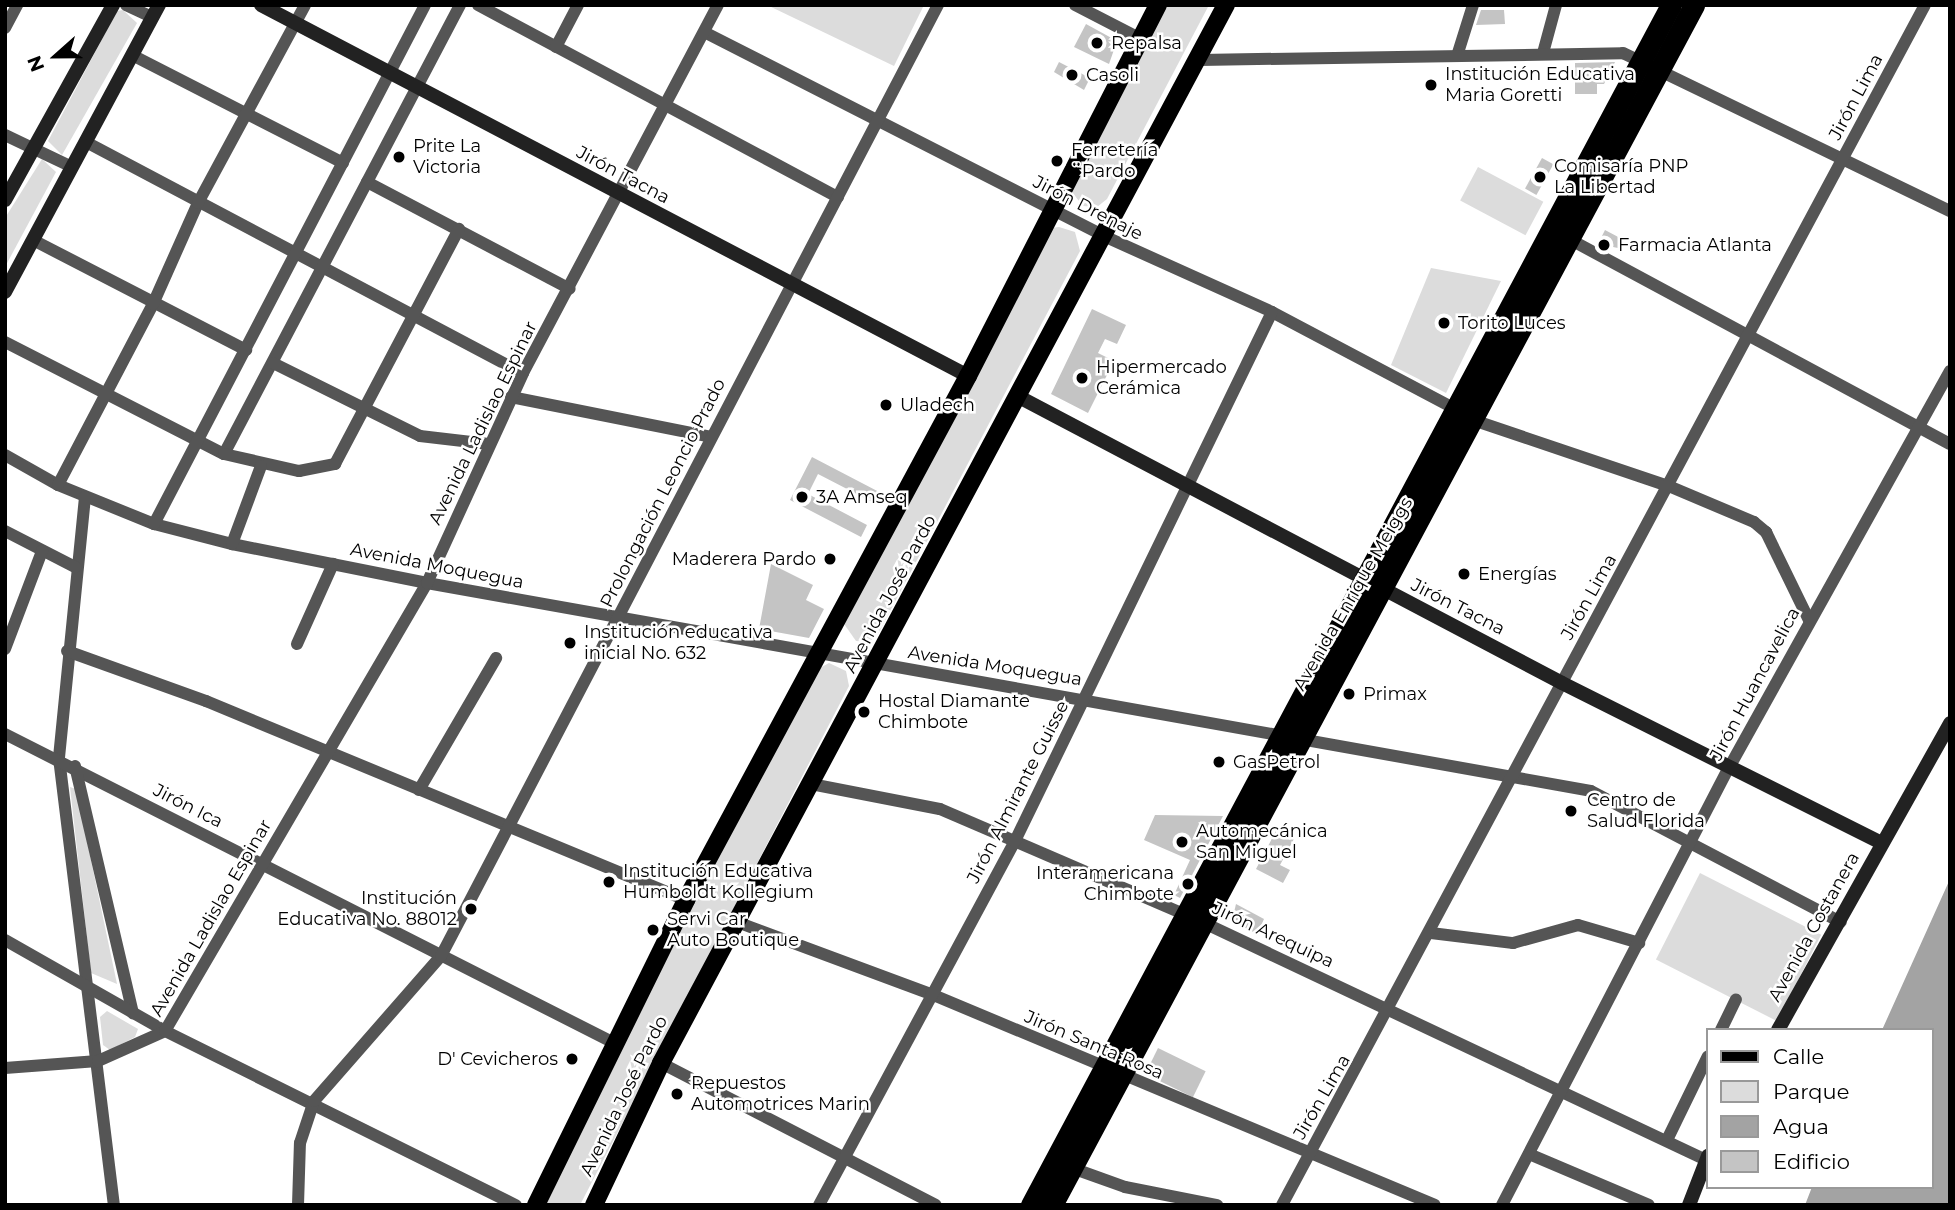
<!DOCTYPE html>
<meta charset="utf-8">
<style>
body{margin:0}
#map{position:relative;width:1955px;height:1210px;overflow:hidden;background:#fff;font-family:Montserrat,sans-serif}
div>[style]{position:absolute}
.green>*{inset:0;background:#dcdcdc;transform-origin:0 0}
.water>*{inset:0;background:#a3a3a3}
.building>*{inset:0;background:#c4c4c4;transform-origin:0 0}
.street>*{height:12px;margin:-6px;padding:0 6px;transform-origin:6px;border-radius:6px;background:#555}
.secondary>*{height:14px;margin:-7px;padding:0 7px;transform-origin:7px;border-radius:7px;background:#222}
.primary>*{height:18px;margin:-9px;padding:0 9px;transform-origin:9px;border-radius:9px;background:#000}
.highway>*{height:21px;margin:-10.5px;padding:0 10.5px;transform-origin:10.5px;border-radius:10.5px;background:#000}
.dots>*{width:19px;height:19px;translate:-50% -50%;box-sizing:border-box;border:4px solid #fff;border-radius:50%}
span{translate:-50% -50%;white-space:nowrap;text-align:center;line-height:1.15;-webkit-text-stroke:5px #fff;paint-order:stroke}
.poi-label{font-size:18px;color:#000}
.left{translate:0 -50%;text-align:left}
.right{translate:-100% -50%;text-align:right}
.street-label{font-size:18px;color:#000}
.frame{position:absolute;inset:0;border:7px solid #000;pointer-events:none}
.legend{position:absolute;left:1706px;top:1028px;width:228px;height:161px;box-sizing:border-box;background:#fff;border:2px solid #999;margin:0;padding:9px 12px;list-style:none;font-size:21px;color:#000}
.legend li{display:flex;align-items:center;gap:14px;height:35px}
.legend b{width:35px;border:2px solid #999}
.north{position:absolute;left:21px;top:21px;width:70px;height:70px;-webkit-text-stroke:5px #fff;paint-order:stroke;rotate:249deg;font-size:19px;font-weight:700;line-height:28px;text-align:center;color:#000}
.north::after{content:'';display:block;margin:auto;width:24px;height:32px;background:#000;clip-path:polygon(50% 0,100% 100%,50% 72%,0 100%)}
</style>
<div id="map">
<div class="green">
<i style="clip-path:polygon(767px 5px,924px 5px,894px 66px)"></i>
<i style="clip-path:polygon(1167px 5px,1209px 5px,1107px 199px,1097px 207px,1083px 206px,1071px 191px)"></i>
<i style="clip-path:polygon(123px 10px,137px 23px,62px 155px,48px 141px,117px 11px)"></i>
<i style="clip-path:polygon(42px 159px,56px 172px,5px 267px,5px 218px)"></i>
<i style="left:1478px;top:167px;width:74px;height:38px;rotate:28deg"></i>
<i style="clip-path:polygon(1059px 227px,1075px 232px,1080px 251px,878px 634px,869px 642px,856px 641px,842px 621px,1051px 228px)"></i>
<i style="clip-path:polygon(1431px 268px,1501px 281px,1446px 393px,1391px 365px)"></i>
<i style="clip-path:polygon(829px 663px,846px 671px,849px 686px,580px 1205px,544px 1205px,658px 971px,818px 669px)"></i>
<i style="clip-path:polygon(70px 787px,76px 789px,117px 984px,91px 973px)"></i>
<i style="left:1700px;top:873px;width:136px;height:97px;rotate:27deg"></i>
<i style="clip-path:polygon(107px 1011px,138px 1029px,135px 1037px,110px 1050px,103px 1045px,100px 1017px)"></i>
</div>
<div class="water">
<i style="clip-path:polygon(1950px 879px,1950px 1205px,1805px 1205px,1812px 1187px,1932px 1187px,1932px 1030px,1882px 1030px)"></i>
</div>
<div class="building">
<i style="clip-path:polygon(1481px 10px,1504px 10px,1505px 24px,1476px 25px)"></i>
<i style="clip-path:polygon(1086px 24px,1117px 41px,1109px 64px,1074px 47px)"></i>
<i style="clip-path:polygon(1059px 62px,1090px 78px,1084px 90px,1054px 72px)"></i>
<i style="clip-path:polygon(1615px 62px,1604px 84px,1597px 84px,1597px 94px,1575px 94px,1575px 63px)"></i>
<i style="left:1542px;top:158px;width:13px;height:35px;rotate:29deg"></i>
<i style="clip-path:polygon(1605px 230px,1622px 239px,1618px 248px,1598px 244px)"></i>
<i style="clip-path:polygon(1092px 309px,1126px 325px,1117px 344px,1105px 339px,1098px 353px,1114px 361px,1088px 413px,1051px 394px)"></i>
<i style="clip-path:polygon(812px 457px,883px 494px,878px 505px,818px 474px,808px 494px,867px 525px,861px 537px,790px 500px)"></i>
<i style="clip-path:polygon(771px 564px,813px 585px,806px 600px,824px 609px,809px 638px,759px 629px)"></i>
<i style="clip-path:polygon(1155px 815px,1223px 816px,1180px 898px,1174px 895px,1190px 860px,1144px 840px)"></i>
<i style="clip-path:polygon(1278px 827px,1295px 837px,1280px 865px,1290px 870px,1283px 883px,1256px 869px)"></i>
<i style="clip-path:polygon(1236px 904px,1264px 919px,1257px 934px,1232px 921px)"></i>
<i style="left:1158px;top:1048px;width:53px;height:29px;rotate:26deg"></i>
</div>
<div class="street">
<i style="left:126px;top:5px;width:29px;rotate:25deg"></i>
<i style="left:478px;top:5px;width:408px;rotate:28.1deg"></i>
<i style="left:1075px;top:5px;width:74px;rotate:27.3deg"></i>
<i style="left:5px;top:28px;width:26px;rotate:-62deg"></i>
<i style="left:706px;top:33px;width:449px;rotate:27deg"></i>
<i style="left:1106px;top:237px;width:182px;rotate:24.3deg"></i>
<i style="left:1272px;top:312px;width:209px;rotate:27.9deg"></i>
<i style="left:556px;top:47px;width:47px;rotate:-62.4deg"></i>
<i style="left:1543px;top:53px;width:50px;rotate:-74.8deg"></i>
<i style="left:132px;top:55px;width:237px;rotate:27.1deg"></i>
<i style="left:1457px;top:56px;width:53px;rotate:-72.6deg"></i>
<i style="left:1200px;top:60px;width:423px;rotate:-0.9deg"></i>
<i style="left:1623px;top:53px;width:363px;rotate:25.8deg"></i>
<i style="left:5px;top:135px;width:74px;rotate:25.5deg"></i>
<i style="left:86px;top:142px;width:494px;rotate:27.9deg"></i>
<i style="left:367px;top:182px;width:229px;rotate:27.8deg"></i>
<i style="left:33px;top:240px;width:240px;rotate:27.3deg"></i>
<i style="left:1571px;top:240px;width:430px;rotate:28.3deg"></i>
<i style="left:5px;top:342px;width:246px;rotate:27.1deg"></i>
<i style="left:224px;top:454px;width:507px;rotate:-62.27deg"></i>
<i style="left:273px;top:363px;width:164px;rotate:26.4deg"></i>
<i style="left:420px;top:436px;width:69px;rotate:6.6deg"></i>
<i style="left:511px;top:397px;width:204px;rotate:11.3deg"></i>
<i style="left:1476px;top:421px;width:206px;rotate:18.7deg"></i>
<i style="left:1671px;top:487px;width:90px;rotate:22.9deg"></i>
<i style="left:1754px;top:522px;width:16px;rotate:40deg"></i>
<i style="left:1766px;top:532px;width:98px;rotate:64deg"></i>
<i style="left:224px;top:454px;width:77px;rotate:12.8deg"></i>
<i style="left:299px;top:471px;width:37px;rotate:-11deg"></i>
<i style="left:335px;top:464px;width:266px;rotate:-62.2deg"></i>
<i style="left:5px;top:455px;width:61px;rotate:29.5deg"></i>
<i style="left:58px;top:485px;width:104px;rotate:22.1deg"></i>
<i style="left:154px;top:524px;width:81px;rotate:14.4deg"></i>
<i style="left:232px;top:544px;width:199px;rotate:11.3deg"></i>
<i style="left:427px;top:583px;width:1182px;rotate:10.13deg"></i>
<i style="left:1591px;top:791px;width:282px;rotate:27.7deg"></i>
<i style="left:58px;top:485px;width:204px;rotate:-62.3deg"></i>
<i style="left:153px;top:304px;width:111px;rotate:-66deg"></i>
<i style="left:198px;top:203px;width:225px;rotate:-61.6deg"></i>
<i style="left:85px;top:497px;width:262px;rotate:95.7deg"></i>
<i style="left:59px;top:758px;width:450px;rotate:83deg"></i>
<i style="left:154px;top:524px;width:585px;rotate:-62.43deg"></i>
<i style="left:5px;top:531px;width:79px;rotate:27.2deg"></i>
<i style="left:232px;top:544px;width:83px;rotate:-69.6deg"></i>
<i style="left:297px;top:644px;width:88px;rotate:-65.8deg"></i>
<i style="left:5px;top:649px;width:105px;rotate:-69.3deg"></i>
<i style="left:67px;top:651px;width:148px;rotate:19.8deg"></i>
<i style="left:206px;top:701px;width:520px;rotate:22.52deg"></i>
<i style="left:5px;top:734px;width:685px;rotate:26.9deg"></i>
<i style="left:75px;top:766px;width:254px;rotate:76.8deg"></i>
<i style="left:811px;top:784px;width:131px;rotate:11deg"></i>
<i style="left:940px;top:809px;width:283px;rotate:23.3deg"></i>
<i style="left:1200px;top:921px;width:560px;rotate:25.28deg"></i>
<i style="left:419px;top:790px;width:153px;rotate:-59.7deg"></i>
<i style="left:737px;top:922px;width:207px;rotate:20.4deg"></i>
<i style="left:931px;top:994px;width:546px;rotate:22.72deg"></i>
<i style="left:1431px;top:933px;width:83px;rotate:7deg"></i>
<i style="left:1513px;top:943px;width:67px;rotate:-15.5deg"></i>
<i style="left:1578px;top:925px;width:64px;rotate:16.4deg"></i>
<i style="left:5px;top:940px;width:184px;rotate:29.6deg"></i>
<i style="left:165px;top:1031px;width:392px;rotate:26.4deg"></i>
<i style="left:1721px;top:1030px;width:34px;rotate:-64deg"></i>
<i style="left:661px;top:1063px;width:309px;rotate:27.3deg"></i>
<i style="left:5px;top:1068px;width:93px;rotate:-4.3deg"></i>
<i style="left:98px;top:1061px;width:73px;rotate:-24.1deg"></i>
<i style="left:165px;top:1031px;width:519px;rotate:-59.68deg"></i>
<i style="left:427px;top:583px;width:231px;rotate:-65.4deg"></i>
<i style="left:523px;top:373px;width:416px;rotate:-62.1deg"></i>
<i style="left:1667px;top:1140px;width:93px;rotate:-64deg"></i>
<i style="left:1529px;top:1154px;width:130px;rotate:23deg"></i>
<i style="left:1072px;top:1168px;width:56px;rotate:19.7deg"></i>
<i style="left:1125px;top:1187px;width:94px;rotate:11.1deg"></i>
<i style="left:298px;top:1205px;width:62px;rotate:-88.2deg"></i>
<i style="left:300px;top:1143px;width:44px;rotate:-71.6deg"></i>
<i style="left:314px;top:1101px;width:193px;rotate:-48.8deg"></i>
<i style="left:441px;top:956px;width:1073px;rotate:-62.41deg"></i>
<i style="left:819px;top:1205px;width:413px;rotate:-61.7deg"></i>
<i style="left:1015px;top:841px;width:588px;rotate:-64.09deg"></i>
<i style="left:1282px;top:1205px;width:1361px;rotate:-61.82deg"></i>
<i style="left:1502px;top:1205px;width:495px;rotate:-62.6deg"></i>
<i style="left:1730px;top:766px;width:452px;rotate:-60.9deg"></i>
</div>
<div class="secondary">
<i style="left:261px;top:5px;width:798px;rotate:27.69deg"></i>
<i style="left:5px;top:200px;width:223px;rotate:-61deg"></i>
<i style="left:5px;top:292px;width:326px;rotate:-61.8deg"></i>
<i style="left:1021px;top:398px;width:611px;rotate:27.78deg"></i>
<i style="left:1562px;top:683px;width:358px;rotate:26.6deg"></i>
<i style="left:1778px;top:1030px;width:352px;rotate:-60.7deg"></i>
<i style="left:1689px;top:1205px;width:53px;rotate:-68.8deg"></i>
</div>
<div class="primary">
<i style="left:536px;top:1205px;width:340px;rotate:-63.8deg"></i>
<i style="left:686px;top:900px;width:595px;rotate:-61.71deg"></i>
<i style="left:968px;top:376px;width:417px;rotate:-62.9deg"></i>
<i style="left:594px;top:1205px;width:157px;rotate:-64.7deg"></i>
<i style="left:661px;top:1063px;width:1199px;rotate:-61.9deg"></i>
</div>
<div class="highway">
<i style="left:1031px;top:1205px;width:1360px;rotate:-61.93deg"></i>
<i style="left:1052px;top:1205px;width:1361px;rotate:-61.85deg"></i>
</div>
<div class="dots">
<i style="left:1097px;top:43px;background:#000"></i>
<i style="left:1072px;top:75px;background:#000"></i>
<i style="left:1431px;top:85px;background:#000"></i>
<i style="left:399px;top:157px;background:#000"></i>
<i style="left:1057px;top:161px;background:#000"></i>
<i style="left:1540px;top:177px;background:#000"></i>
<i style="left:1604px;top:245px;background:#000"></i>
<i style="left:1444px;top:323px;background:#000"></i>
<i style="left:1082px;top:378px;background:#000"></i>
<i style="left:886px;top:405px;background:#000"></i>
<i style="left:802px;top:497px;background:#000"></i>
<i style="left:830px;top:559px;background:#000"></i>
<i style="left:1464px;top:574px;background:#000"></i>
<i style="left:570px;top:643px;background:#000"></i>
<i style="left:1349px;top:694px;background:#000"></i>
<i style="left:864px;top:712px;background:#000"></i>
<i style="left:1219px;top:762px;background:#000"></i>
<i style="left:1571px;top:811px;background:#000"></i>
<i style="left:1182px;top:842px;background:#000"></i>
<i style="left:609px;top:882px;background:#000"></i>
<i style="left:1188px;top:884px;background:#000"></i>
<i style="left:471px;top:909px;background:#000"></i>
<i style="left:653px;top:930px;background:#000"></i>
<i style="left:572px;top:1059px;background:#000"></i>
<i style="left:677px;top:1094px;background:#000"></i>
</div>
<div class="poi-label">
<span class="left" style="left:1111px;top:43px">Repalsa</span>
<span class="left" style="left:1086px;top:75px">Casoli</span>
<span class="left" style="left:1445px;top:85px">Institución Educativa<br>Maria Goretti</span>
<span class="left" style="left:413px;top:157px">Prite La<br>Victoria</span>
<span class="left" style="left:1071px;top:161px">Ferretería<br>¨Pardo</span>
<span class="left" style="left:1554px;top:177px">Comisaría PNP<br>La Libertad</span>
<span class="left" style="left:1618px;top:245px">Farmacia Atlanta</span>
<span class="left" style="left:1458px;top:323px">Torito Luces</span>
<span class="left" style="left:1096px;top:378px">Hipermercado<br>Cerámica</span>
<span class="left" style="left:900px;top:405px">Uladech</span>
<span class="left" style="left:816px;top:497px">3A Amseq</span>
<span class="right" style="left:816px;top:559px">Maderera Pardo</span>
<span class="left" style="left:1478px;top:574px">Energías</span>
<span class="left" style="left:584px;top:643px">Institución educativa<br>inicial No. 632</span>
<span class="left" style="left:1363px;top:694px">Primax</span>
<span class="left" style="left:878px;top:712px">Hostal Diamante<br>Chimbote</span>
<span class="left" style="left:1233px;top:762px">GasPetrol</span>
<span class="left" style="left:1587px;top:811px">Centro de<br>Salud Florida</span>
<span class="left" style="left:1196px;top:842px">Automecánica<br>San Miguel</span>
<span class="left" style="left:623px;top:882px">Institución Educativa<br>Humboldt Kollegium</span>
<span class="right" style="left:1174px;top:884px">Interamericana<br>Chimbote</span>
<span class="right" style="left:457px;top:909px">Institución<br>Educativa No. 88012</span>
<span class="left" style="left:667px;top:930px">Servi Car<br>Auto Boutique</span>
<span class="right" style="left:558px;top:1059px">D' Cevicheros</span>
<span class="left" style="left:691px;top:1094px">Repuestos<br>Automotrices Marin</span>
</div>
<div class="street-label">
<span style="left:1856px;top:97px;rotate:-62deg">Jirón Lima</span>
<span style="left:623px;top:175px;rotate:28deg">Jirón Tacna</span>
<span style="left:1088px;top:208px;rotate:27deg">Jirón Drenaje</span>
<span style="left:483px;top:423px;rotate:-64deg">Avenida Ladislao Espinar</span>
<span style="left:663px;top:493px;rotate:-63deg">Prolongación Leoncio Prado</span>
<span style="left:437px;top:566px;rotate:11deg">Avenida Moquegua</span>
<span style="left:890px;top:594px;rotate:-62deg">Avenida José Pardo</span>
<span style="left:1353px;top:594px;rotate:-60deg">Avenida Enrique Meiggs</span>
<span style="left:1589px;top:597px;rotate:-61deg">Jirón Lima</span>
<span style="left:1458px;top:607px;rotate:27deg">Jirón Tacna</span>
<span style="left:995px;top:666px;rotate:9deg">Avenida Moquegua</span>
<span style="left:1755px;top:684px;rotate:-62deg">Jirón Huancavelica</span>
<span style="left:1018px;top:792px;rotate:-63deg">Jirón Almirante Guisse</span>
<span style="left:188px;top:806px;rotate:27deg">Jirón Ica</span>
<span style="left:211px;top:918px;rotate:-60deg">Avenida Ladislao Espinar</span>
<span style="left:1814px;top:927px;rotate:-61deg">Avenida Costanera</span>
<span style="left:1273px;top:935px;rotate:25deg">Jirón Arequipa</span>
<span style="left:1094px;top:1045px;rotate:23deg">Jirón Santa Rosa</span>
<span style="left:624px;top:1096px;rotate:-64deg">Avenida José Pardo</span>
<span style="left:1322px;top:1097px;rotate:-60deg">Jirón Lima</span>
</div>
<div class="frame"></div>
<ul class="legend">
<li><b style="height:9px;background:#000"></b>Calle</li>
<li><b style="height:19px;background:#dcdcdc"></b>Parque</li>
<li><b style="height:19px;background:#a3a3a3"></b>Agua</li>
<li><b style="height:19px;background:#c4c4c4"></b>Edificio</li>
</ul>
<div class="north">N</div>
</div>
